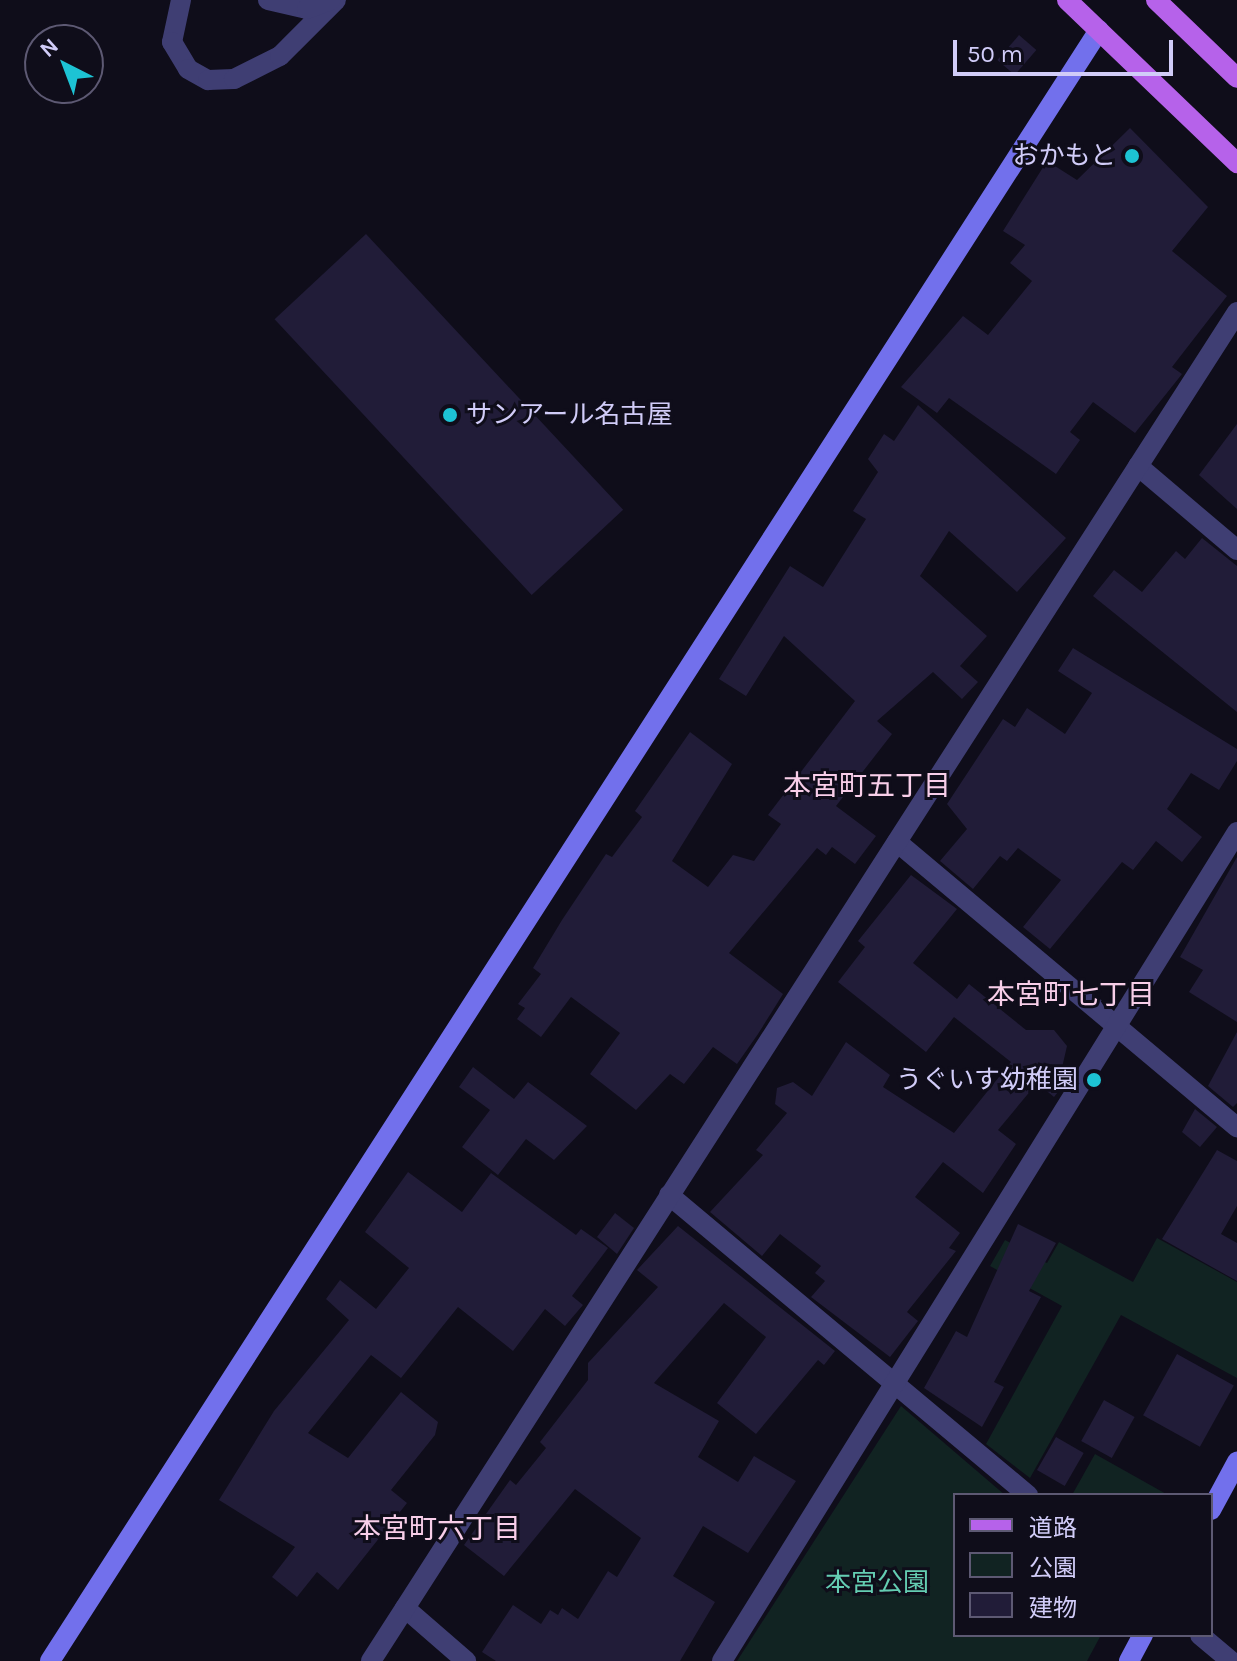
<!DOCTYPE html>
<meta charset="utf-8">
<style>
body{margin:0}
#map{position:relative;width:1237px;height:1661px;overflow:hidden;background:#0f0d1a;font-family:Karla,"Noto Sans JP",sans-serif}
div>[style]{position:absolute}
.green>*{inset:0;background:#112322}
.building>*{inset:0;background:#211c38;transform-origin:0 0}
.street>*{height:20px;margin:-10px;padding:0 10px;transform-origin:10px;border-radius:10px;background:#3f3e73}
.secondary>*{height:20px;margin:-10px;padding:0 10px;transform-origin:10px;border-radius:10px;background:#7270ec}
.primary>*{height:20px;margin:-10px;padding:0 10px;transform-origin:10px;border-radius:10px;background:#b662ea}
.dots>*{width:22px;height:22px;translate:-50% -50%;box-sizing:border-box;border:4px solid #0f0d1a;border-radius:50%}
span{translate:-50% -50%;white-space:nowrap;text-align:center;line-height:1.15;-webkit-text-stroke:6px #0f0d1a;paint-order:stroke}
.poi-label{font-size:26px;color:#d1ccf8}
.right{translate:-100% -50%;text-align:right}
.left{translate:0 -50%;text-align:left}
.park-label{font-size:26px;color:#64cdb2}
.neighbourhood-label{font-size:28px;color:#f8cee9}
.legend{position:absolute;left:953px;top:1493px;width:260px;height:144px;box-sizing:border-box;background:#0f0d1a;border:2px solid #5d5973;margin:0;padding:10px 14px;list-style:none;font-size:24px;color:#d1ccf8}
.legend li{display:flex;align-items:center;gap:16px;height:40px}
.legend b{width:40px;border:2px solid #5d5973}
.north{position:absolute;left:24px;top:24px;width:80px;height:80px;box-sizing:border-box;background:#0f0d1a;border:2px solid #5d5973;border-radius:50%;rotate:318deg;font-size:22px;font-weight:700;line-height:32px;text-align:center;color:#d1ccf8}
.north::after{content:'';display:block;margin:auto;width:28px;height:36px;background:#1dc3d4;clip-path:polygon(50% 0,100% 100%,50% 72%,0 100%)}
.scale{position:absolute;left:953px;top:40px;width:220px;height:36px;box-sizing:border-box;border:4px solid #d1ccf8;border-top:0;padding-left:10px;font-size:24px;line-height:28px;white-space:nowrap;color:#d1ccf8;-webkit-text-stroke:6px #0f0d1a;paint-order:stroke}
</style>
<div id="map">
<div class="green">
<i style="clip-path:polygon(1157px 1238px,1237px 1282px,1237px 1378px,1121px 1315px,1030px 1478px,986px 1444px,1062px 1306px,990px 1266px,1005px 1240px,1047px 1263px,1059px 1242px,1133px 1282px)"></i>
<i style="clip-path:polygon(901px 1406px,1005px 1495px,955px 1495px,955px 1635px,1101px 1635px,1087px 1661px,737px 1661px)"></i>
<i style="clip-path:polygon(1095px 1454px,1168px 1495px,1072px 1495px)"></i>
</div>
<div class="building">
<i style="left:1019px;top:35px;width:23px;height:33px;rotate:41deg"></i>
<i style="clip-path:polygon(1130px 128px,1208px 207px,1172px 251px,1227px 296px,1172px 367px,1182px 374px,1135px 433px,1093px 402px,1070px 432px,1080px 440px,1056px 474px,949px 398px,937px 413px,901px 387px,963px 316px,988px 335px,1032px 281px,1010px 263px,1025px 245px,1003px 231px,1047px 161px,1077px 180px)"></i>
<i style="left:366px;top:234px;width:377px;height:125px;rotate:47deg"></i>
<i style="clip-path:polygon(918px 405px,1066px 538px,1017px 592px,949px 531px,920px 576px,987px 636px,960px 666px,978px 682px,962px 699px,933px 672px,877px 721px,892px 734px,836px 806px,876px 836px,855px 864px,832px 847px,826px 855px,817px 848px,729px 953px,783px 994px,758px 1034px,737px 1064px,713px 1047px,684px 1084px,670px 1074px,636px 1110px,590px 1074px,620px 1033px,571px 997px,541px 1037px,517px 1019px,525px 1008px,518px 1004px,541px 974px,533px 968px,562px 920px,606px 854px,612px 857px,642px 817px,635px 811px,690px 732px,732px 764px,672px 861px,708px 887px,733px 855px,754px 861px,781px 824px,768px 815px,855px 701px,784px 636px,746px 696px,719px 679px,790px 566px,823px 587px,866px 519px,853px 511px,878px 472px,868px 459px,884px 434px,894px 441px)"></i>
<i style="clip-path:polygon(1237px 424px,1237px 509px,1199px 475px)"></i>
<i style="clip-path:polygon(1202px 538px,1237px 566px,1237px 712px,1093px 596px,1114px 570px,1142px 592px,1176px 551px,1185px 559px)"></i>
<i style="clip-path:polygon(1073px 648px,1237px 749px,1237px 761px,1219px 790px,1191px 773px,1167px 809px,1202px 837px,1182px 862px,1156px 841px,1133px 870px,1122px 862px,1050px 949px,1023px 927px,1061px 880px,1018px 848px,1007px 861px,1000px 856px,973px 889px,940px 861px,967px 829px,947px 804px,1003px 719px,1015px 727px,1027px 708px,1065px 734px,1092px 693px,1058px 671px)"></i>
<i style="clip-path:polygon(1237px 857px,1237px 1022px,1189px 992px,1203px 970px,1180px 957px)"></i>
<i style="clip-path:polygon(911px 875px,957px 909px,913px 963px,957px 999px,969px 984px,1026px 1030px,1054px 1030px,1067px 1046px,1061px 1072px,1069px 1078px,1054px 1097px,1037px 1083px,998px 1130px,1016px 1144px,983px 1193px,943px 1162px,915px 1197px,960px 1233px,949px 1248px,956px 1251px,907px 1312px,918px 1321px,890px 1357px,811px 1297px,825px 1281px,815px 1273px,821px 1266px,780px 1234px,762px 1256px,710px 1212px,763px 1155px,756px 1150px,787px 1113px,775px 1104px,777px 1088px,793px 1082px,812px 1096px,846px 1042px,890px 1075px,883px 1087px,954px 1133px,1011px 1062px,954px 1017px,926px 1052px,838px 982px,865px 947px,858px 941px)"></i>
<i style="clip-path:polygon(1237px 1032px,1237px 1103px,1233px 1107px,1208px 1086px)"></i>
<i style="clip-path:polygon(473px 1067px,514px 1099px,528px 1082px,587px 1126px,554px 1160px,526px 1139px,498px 1175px,462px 1147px,490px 1110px,459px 1087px)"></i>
<i style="clip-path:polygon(1195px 1109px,1217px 1127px,1200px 1147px,1182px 1132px)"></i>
<i style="clip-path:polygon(1217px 1150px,1237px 1161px,1237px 1206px,1221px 1234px,1237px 1243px,1237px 1281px,1162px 1239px)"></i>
<i style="clip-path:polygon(408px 1172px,462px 1212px,491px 1173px,576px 1235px,581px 1229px,608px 1248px,572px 1296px,583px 1305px,565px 1326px,545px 1309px,513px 1351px,458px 1307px,401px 1378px,371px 1355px,308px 1433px,348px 1458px,401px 1392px,438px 1422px,435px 1435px,391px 1490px,407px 1503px,338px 1590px,317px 1572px,297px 1597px,272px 1577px,295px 1547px,219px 1500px,274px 1411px,349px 1320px,326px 1299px,340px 1280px,376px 1309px,409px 1268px,365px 1232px)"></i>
<i style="clip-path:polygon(615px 1213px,634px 1228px,617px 1254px,597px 1237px)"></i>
<i style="clip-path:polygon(1018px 1224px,1056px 1243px,1029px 1291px,1041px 1297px,994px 1382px,1004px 1387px,982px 1427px,924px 1388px,956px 1331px,967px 1337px)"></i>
<i style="clip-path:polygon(678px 1226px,835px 1351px,824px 1365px,818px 1360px,756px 1434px,717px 1403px,766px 1337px,724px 1303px,654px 1383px,719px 1421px,698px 1457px,738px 1482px,754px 1456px,796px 1481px,748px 1553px,703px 1526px,673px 1576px,715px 1602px,680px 1661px,496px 1661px,482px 1652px,513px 1605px,541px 1624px,550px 1610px,558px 1615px,562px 1608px,578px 1619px,608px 1571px,617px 1577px,641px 1538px,575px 1489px,504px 1576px,464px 1545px,510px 1480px,516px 1485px,546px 1448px,540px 1442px,588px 1380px,588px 1363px,658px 1287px,637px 1270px)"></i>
<i style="left:1177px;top:1354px;width:65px;height:70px;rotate:29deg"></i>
<i style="left:1104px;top:1400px;width:35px;height:47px;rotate:29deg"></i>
<i style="left:1056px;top:1437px;width:32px;height:38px;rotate:30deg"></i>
</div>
<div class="street">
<i style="left:181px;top:0;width:43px;rotate:102.1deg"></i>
<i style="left:172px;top:42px;width:31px;rotate:59deg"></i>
<i style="left:188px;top:69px;width:23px;rotate:29deg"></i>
<i style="left:208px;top:80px;width:26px;rotate:-2deg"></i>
<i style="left:234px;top:79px;width:51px;rotate:-26.6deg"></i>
<i style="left:280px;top:56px;width:79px;rotate:-45deg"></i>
<i style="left:268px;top:0;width:40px;rotate:13deg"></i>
<i style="left:307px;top:9px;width:25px;rotate:-21deg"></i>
<i style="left:1138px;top:466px;width:130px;rotate:40.3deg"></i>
<i style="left:897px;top:842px;width:444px;rotate:40deg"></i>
<i style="left:669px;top:1195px;width:468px;rotate:39.9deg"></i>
<i style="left:405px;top:1608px;width:81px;rotate:41deg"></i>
<i style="left:1200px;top:1635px;width:40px;rotate:40deg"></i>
<i style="left:371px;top:1661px;width:1603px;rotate:-57.3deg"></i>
<i style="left:722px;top:1661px;width:976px;rotate:-58.15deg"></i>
</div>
<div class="secondary">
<i style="left:1211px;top:1510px;width:55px;rotate:-61.6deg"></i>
<i style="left:50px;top:1661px;width:1939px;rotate:-57.25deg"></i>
<i style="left:1129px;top:1661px;width:30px;rotate:-62deg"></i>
</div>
<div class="primary">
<i style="left:1067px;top:0;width:236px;rotate:43.8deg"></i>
<i style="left:1156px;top:0;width:112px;rotate:43.9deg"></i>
</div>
<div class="dots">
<i style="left:1132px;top:156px;background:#1dc3d4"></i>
<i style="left:450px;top:415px;background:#1dc3d4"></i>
<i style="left:1094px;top:1080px;background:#1dc3d4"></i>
</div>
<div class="poi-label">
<span class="right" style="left:1116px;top:156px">おかもと</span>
<span class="left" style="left:466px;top:415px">サンアール名古屋</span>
<span class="right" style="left:1078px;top:1080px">うぐいす幼稚園</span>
</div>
<div class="park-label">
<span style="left:877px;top:1583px">本宮公園</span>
</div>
<div class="neighbourhood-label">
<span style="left:867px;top:786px">本宮町五丁目</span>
<span style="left:1071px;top:995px">本宮町七丁目</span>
<span style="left:437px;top:1529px">本宮町六丁目</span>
</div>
<ul class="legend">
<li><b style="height:10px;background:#b662ea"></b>道路</li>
<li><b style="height:22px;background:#112322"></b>公園</li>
<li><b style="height:22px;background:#211c38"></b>建物</li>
</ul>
<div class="north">N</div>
<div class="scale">50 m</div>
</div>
